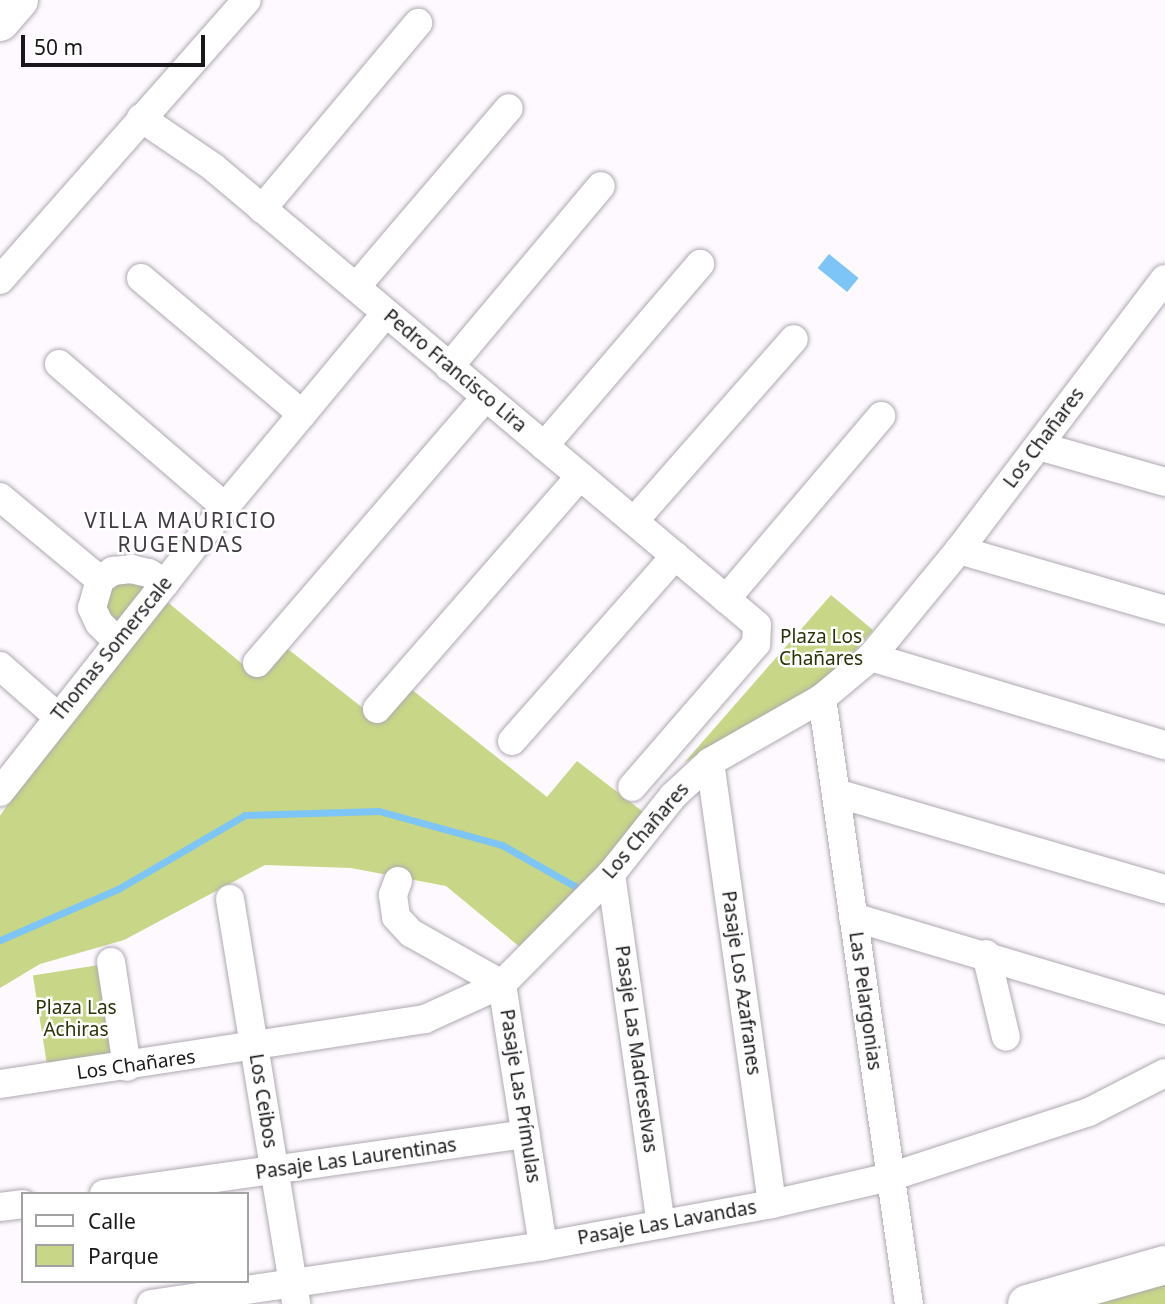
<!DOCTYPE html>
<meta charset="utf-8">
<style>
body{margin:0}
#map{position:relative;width:1165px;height:1304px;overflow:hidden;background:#fdf9fe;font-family:"Noto Sans",sans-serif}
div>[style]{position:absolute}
.green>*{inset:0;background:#c7d687;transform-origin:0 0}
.water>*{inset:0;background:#7dc5f6;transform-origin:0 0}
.stream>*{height:7px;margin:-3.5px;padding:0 3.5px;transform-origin:3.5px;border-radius:3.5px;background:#7dc5f6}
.roads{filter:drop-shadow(0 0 2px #afa9b1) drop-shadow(0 0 2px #afa9b1)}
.street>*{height:28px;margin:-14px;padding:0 14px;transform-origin:14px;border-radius:14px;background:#fff}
.secondary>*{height:38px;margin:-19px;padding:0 19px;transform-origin:19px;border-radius:19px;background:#fff}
span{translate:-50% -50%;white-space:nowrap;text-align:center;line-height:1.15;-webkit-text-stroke:5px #fff;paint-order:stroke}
.street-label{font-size:19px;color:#1a171a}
.park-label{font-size:19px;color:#2b3106}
.neighbourhood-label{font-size:21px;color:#413c42;letter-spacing:2px}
.legend{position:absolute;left:21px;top:1192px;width:228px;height:91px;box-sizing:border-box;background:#fff;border:2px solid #a3a2a3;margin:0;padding:9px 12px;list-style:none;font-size:21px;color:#1a171a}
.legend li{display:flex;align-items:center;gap:14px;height:35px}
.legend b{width:35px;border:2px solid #a3a2a3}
.scale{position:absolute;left:21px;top:35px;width:184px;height:32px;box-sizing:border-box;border:4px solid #1a171a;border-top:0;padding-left:9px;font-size:21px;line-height:24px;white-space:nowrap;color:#1a171a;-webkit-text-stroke:5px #fff;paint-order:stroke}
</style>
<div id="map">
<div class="green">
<i style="clip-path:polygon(100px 580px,165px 583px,117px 641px,94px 593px)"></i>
<i style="clip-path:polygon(831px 595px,873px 630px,823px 687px,746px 725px,684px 763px)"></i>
<i style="clip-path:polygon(165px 600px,257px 676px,284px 646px,382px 723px,411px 689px,547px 797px,577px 761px,651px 818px,526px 952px,446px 886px,351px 868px,265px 865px,124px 940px,40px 964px,0 988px,0 816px,62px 723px)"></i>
<i style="left:105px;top:964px;width:100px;height:73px;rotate:81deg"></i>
<i style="clip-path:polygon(1165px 1282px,1165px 1304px,1080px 1304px)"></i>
</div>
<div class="water">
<i style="left:829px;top:254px;width:38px;height:18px;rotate:39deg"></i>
</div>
<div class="stream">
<i style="left:0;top:940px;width:129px;rotate:-23.4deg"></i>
<i style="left:118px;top:889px;width:147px;rotate:-30.2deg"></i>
<i style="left:245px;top:815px;width:134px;rotate:-1.7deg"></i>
<i style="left:379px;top:811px;width:128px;rotate:15.5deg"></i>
<i style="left:502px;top:845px;width:95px;rotate:29.5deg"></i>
</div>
<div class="roads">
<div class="street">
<i style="left:141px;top:118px;width:87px;rotate:34.2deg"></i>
<i style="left:213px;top:167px;width:711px;rotate:40.09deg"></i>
<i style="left:757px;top:625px;width:19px;rotate:93deg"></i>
<i style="left:756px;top:644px;width:189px;rotate:130.9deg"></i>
<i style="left:262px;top:209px;width:243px;rotate:-50deg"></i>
<i style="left:141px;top:278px;width:211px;rotate:40.2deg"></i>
<i style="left:0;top:280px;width:373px;rotate:-48.6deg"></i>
<i style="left:356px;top:287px;width:235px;rotate:-49.5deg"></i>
<i style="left:59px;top:364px;width:219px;rotate:40.7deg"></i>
<i style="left:449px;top:367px;width:236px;rotate:-50deg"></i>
<i style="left:544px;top:446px;width:240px;rotate:-49.4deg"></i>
<i style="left:1039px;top:446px;width:131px;rotate:15.9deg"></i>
<i style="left:0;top:497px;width:130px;rotate:39.7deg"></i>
<i style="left:634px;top:521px;width:242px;rotate:-48.7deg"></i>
<i style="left:959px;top:550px;width:215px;rotate:16.2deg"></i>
<i style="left:726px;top:599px;width:240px;rotate:-49.7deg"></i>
<i style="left:117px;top:641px;width:25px;rotate:-135deg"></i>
<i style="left:99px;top:623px;width:17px;rotate:-115deg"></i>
<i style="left:92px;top:608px;width:29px;rotate:-74deg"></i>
<i style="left:100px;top:580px;width:16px;rotate:-35deg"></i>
<i style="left:113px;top:571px;width:18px;rotate:-6deg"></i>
<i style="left:131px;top:569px;width:18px;rotate:13deg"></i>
<i style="left:149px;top:573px;width:19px;rotate:32deg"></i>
<i style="left:871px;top:657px;width:307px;rotate:16.7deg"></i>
<i style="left:257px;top:663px;width:351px;rotate:-49.3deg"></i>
<i style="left:0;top:666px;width:76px;rotate:41.3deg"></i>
<i style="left:822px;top:698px;width:612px;rotate:81.83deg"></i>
<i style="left:377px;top:709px;width:309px;rotate:-48.9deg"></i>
<i style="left:512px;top:741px;width:247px;rotate:-48.6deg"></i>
<i style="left:710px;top:762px;width:446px;rotate:82deg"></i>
<i style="left:0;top:792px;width:363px;rotate:-51.7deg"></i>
<i style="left:225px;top:507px;width:252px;rotate:-50.3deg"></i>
<i style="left:836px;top:793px;width:343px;rotate:16.3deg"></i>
<i style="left:611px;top:874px;width:354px;rotate:81.9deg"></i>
<i style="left:398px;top:881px;width:15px;rotate:110deg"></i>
<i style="left:393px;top:895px;width:22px;rotate:82deg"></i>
<i style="left:396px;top:917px;width:22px;rotate:47deg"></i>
<i style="left:411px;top:933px;width:104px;rotate:29.3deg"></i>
<i style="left:502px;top:984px;width:265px;rotate:81.1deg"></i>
<i style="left:230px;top:899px;width:410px;rotate:80.7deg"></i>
<i style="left:853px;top:917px;width:326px;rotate:16.6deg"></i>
<i style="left:986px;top:954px;width:85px;rotate:76.5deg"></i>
<i style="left:111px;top:962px;width:106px;rotate:81.3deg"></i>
<i style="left:0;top:1084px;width:430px;rotate:-8.7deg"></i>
<i style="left:425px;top:1019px;width:85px;rotate:-24.4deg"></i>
<i style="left:502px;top:984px;width:155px;rotate:-45.3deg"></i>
<i style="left:611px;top:874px;width:100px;rotate:-51.5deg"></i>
<i style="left:673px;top:796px;width:50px;rotate:-42.6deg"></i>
<i style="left:710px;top:762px;width:129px;rotate:-29.7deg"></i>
<i style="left:822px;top:698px;width:64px;rotate:-39.9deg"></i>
<i style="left:871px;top:657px;width:139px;rotate:-50.6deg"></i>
<i style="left:959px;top:550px;width:340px;rotate:-52.8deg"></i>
<i style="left:104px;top:1194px;width:426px;rotate:-8.1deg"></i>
<i style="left:0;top:1207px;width:23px;rotate:-7deg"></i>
<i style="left:151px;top:1304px;width:396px;rotate:-8.4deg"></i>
<i style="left:543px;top:1246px;width:233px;rotate:-10.4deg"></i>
<i style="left:772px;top:1204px;width:121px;rotate:-12.9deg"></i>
<i style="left:890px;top:1177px;width:209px;rotate:-18.1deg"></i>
<i style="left:1089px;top:1112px;width:85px;rotate:-27.2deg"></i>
</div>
<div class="secondary">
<i style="left:0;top:22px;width:29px;rotate:-49deg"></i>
<i style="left:1027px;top:1304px;width:143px;rotate:-15.8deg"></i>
</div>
</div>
<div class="street-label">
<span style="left:455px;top:371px;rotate:40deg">Pedro Francisco Lira</span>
<span style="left:1044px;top:438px;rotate:-53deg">Los Chañares</span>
<span style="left:112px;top:649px;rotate:-51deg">Thomas Somerscale</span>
<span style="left:646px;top:831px;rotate:-49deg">Los Chañares</span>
<span style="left:741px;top:983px;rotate:82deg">Pasaje Los Azafranes</span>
<span style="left:865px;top:1001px;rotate:82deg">Las Pelargonias</span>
<span style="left:636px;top:1049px;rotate:82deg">Pasaje Las Madreselvas</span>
<span style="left:136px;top:1065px;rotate:-8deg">Los Chañares</span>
<span style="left:520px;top:1096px;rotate:81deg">Pasaje Las Prímulas</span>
<span style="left:263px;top:1101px;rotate:81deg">Los Ceibos</span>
<span style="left:356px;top:1159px;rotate:-8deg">Pasaje Las Laurentinas</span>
<span style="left:667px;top:1223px;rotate:-10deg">Pasaje Las Lavandas</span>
</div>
<div class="park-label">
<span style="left:821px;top:648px">Plaza Los<br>Chañares</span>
<span style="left:76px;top:1019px">Plaza Las<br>Achiras</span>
</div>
<div class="neighbourhood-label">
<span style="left:181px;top:532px">VILLA MAURICIO<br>RUGENDAS</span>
</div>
<ul class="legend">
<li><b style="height:9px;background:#fff"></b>Calle</li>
<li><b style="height:19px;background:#c7d687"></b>Parque</li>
</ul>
<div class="scale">50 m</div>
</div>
